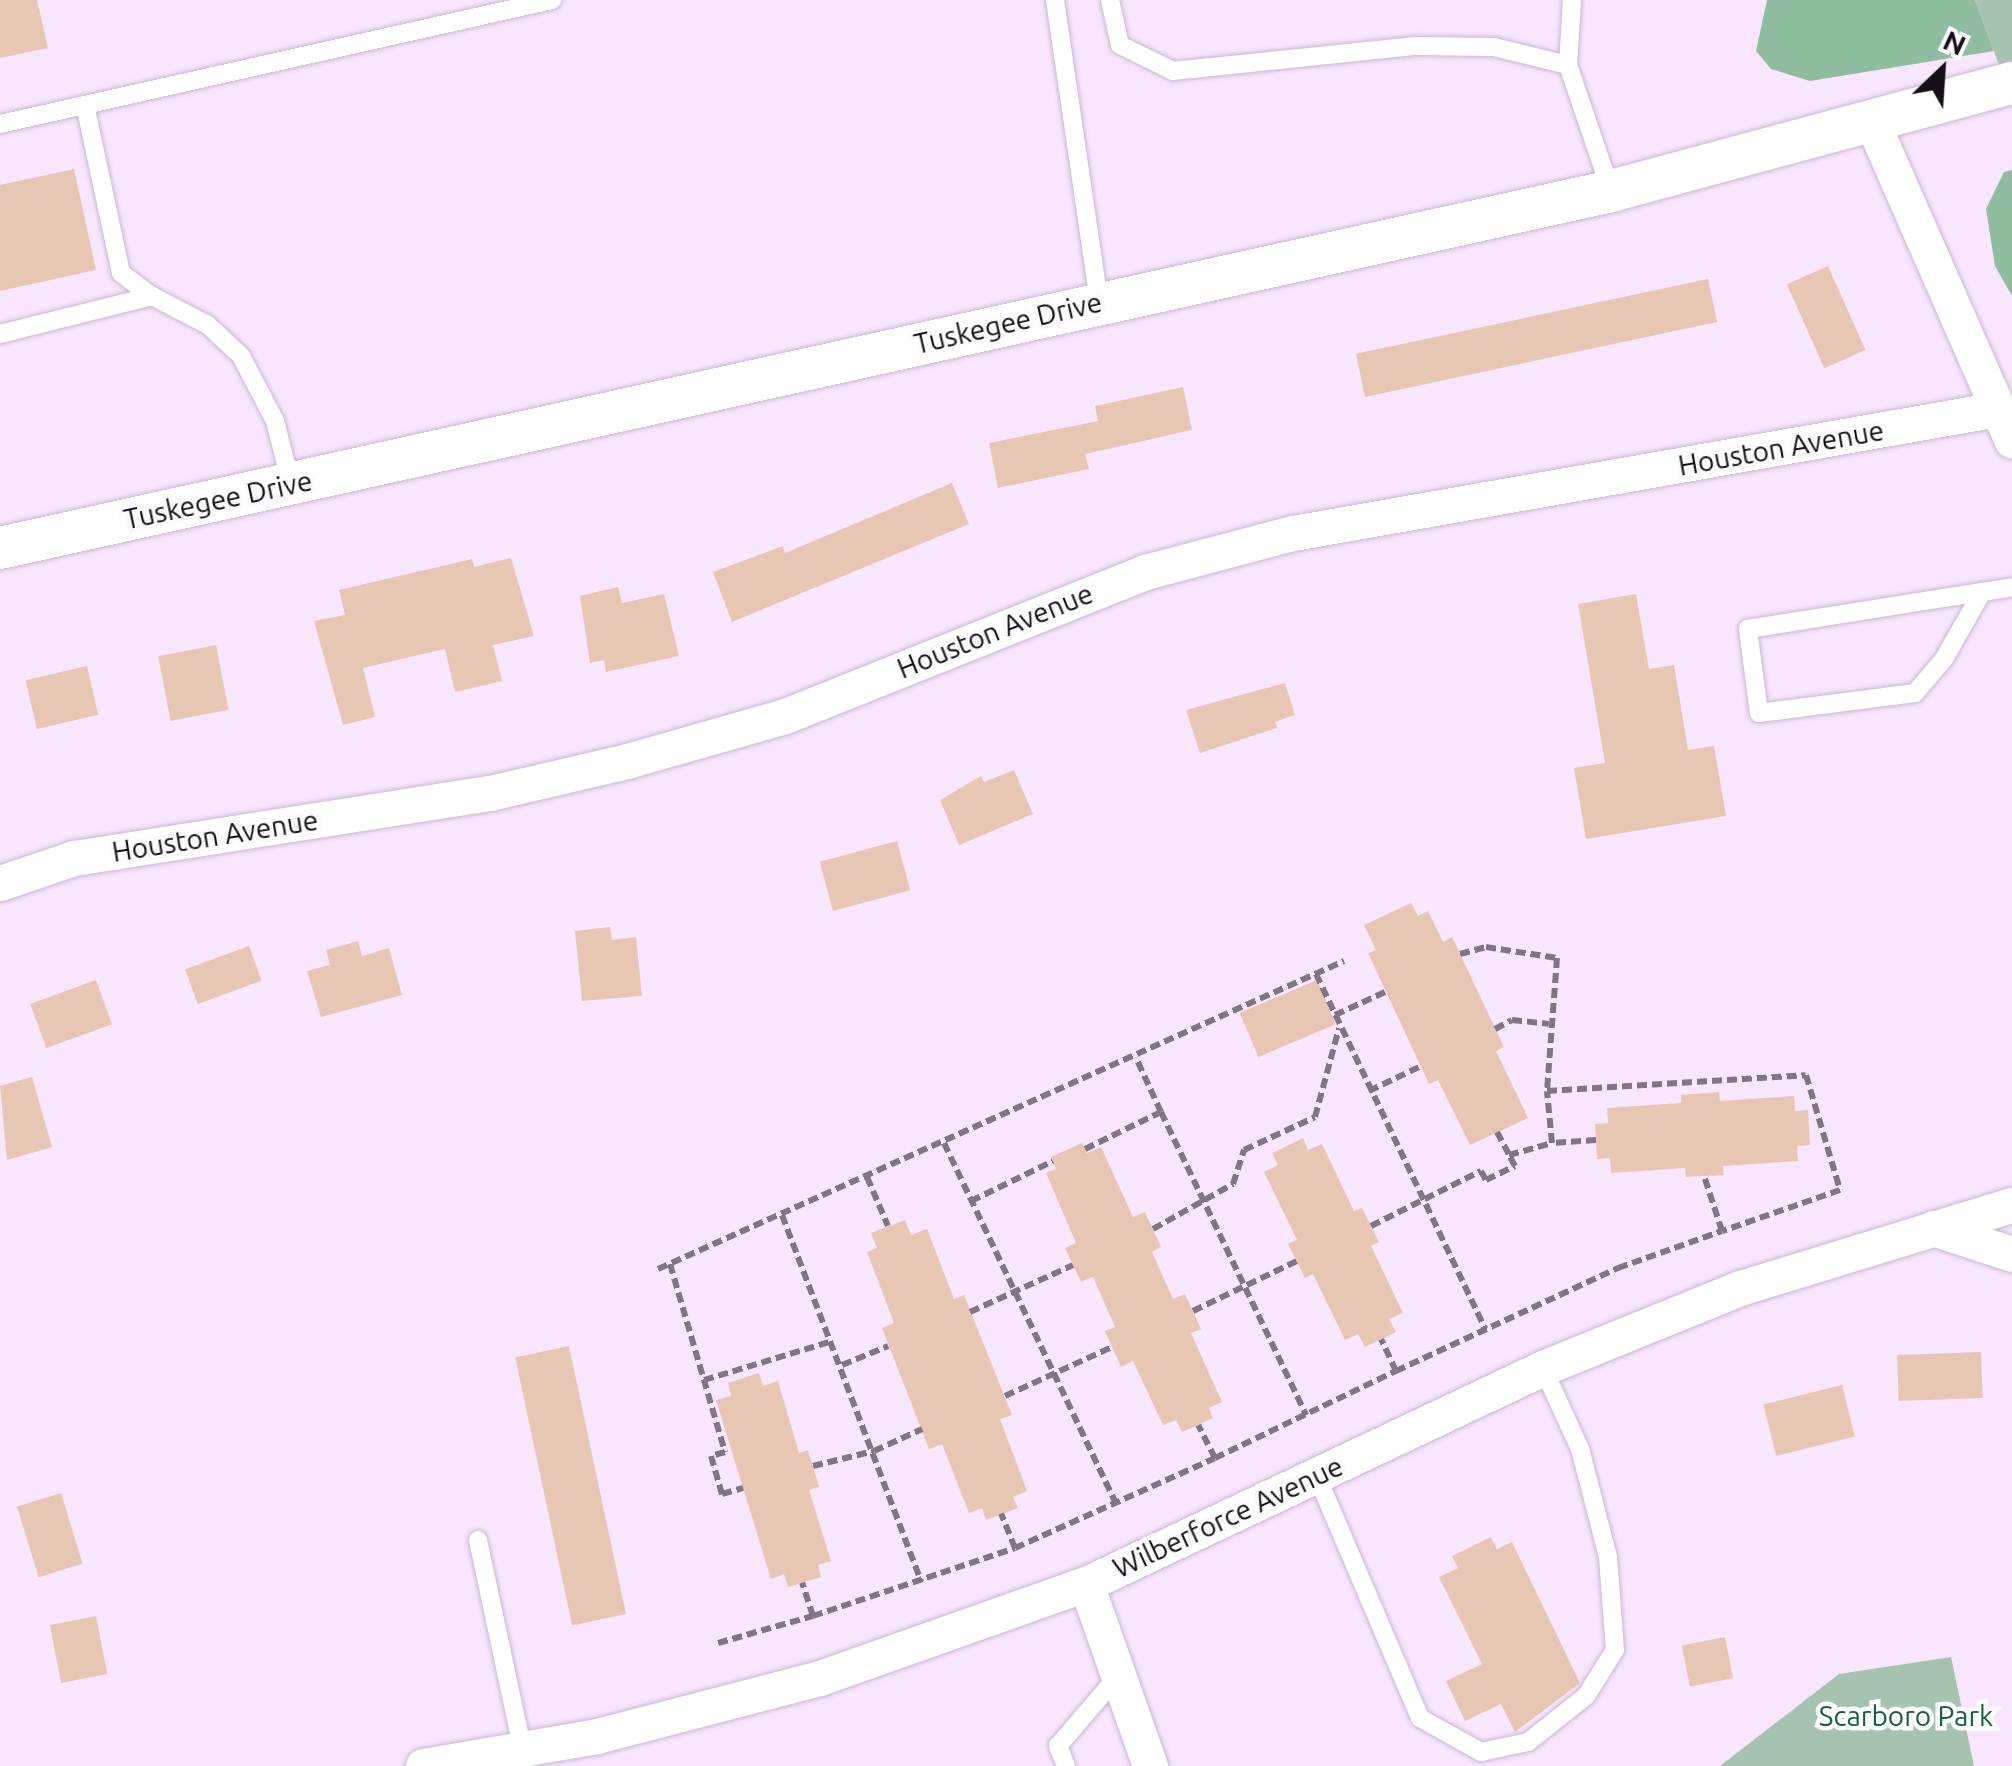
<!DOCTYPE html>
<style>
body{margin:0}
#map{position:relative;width:2012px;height:1766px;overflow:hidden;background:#f8e6fe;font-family:Ubuntu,sans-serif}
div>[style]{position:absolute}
.green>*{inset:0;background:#a6c3b0}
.forest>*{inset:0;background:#90bca0}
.building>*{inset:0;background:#e8c6b4;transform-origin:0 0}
.path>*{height:6px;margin-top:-3px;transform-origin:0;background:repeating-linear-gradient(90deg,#817585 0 10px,transparent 0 15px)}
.roads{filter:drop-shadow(0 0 2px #cbb6d3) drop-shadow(0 0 2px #cbb6d3)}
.service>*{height:18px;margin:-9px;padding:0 9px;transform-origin:9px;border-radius:9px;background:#fff}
.minor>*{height:35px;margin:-17.5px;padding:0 17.5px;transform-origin:17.5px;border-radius:17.5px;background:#fff}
.tertiary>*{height:42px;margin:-21px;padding:0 21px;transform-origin:21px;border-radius:21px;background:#fff}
span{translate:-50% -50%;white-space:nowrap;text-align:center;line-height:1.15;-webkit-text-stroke:9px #fbfbfb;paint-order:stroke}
.street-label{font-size:28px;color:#160f19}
.park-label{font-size:28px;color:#185f3c}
.north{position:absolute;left:1892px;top:20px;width:100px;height:100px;-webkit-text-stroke:8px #fbfbfb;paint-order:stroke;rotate:25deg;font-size:28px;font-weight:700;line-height:40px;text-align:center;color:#160f19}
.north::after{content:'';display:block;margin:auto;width:35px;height:45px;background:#160f19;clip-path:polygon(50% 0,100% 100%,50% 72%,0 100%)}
</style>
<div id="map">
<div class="green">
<i style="clip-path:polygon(1975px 0,2012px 0,2012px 102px,1994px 51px)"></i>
<i style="clip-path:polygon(1951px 1657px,1974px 1766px,1720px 1766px,1839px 1674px)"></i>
</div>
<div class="forest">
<i style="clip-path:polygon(1767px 0,1975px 0,1994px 51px,1810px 81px,1771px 69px,1756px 51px)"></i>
<i style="clip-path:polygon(2012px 170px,2012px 296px,1995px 266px,1986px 209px,2004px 172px)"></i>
</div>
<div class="building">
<i style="clip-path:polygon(0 0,37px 0,48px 48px,0 58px)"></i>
<i style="clip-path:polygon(74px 169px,96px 270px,0 291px,0 185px)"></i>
<i style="left:1828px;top:266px;width:92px;height:45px;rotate:66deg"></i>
<i style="left:1708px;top:279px;width:44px;height:360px;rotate:78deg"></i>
<i style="clip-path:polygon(1183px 387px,1192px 430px,1085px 454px,1089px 469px,998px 488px,989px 443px,1098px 421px,1095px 406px)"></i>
<i style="clip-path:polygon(952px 483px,969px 524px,732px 622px,713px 572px,783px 546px,785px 553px)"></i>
<i style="clip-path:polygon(511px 558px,534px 636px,493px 645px,502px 681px,455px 692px,445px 649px,363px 668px,375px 717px,343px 725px,314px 621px,345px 615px,339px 590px,472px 559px,474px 567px)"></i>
<i style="clip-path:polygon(618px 587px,622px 603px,664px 594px,679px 656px,606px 672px,604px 660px,590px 663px,580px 596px)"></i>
<i style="clip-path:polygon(1636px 594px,1649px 669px,1674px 665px,1688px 750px,1714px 746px,1726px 816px,1586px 839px,1574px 768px,1605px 763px,1578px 604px)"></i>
<i style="left:216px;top:645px;width:66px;height:59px;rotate:79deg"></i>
<i style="left:87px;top:666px;width:50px;height:63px;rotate:77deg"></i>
<i style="clip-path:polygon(1285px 683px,1295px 715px,1275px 722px,1277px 728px,1200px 753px,1186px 710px)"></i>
<i style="clip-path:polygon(1014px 770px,1033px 814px,959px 845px,940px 800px,981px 776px,984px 782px)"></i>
<i style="left:897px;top:841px;width:51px;height:80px;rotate:75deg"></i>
<i style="clip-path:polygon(1411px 903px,1418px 916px,1428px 911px,1443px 942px,1452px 937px,1504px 1047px,1496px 1051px,1528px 1118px,1470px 1145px,1438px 1080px,1429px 1084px,1368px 953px,1376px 950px,1364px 925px)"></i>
<i style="clip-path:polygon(610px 927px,612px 940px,636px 937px,642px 996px,582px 1001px,575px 931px)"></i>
<i style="clip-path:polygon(358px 941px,362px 956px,389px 948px,402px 995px,321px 1017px,307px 971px,330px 965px,326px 950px)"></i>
<i style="left:249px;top:946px;width:37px;height:68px;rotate:70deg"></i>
<i style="left:96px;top:980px;width:47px;height:70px;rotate:70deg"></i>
<i style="left:1317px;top:980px;width:48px;height:84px;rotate:67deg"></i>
<i style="clip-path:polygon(32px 1077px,52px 1147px,7px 1160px,0 1086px)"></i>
<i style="clip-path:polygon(1719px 1092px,1720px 1101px,1794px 1096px,1795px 1111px,1808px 1110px,1810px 1145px,1797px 1146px,1798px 1161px,1723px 1166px,1724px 1175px,1704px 1176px,1686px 1177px,1685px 1168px,1611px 1173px,1610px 1158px,1597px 1159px,1595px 1124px,1608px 1123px,1607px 1108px,1681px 1103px,1681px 1095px)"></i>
<i style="clip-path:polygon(1303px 1138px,1308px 1150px,1322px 1144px,1354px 1211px,1362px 1208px,1379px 1242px,1371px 1246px,1403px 1313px,1389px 1319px,1396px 1332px,1365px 1347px,1358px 1334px,1345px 1340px,1313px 1274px,1305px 1278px,1288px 1244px,1297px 1240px,1264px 1172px,1278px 1165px,1272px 1153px)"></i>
<i style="clip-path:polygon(1082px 1143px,1087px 1153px,1101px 1147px,1133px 1217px,1145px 1212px,1161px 1247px,1152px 1252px,1173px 1299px,1185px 1294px,1201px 1329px,1191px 1333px,1222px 1402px,1209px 1408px,1213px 1418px,1182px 1432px,1176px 1420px,1163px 1425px,1133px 1361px,1121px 1367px,1105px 1331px,1115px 1327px,1093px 1277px,1081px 1282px,1065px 1248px,1076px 1243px,1046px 1173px,1056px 1169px,1051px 1157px)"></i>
<i style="clip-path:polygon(905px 1220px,911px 1235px,927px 1229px,954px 1299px,964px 1295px,1012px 1415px,1000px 1419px,1027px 1491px,1013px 1497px,1018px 1508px,986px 1520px,982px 1508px,969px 1513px,942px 1444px,929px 1449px,882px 1328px,894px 1323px,867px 1252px,877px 1248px,871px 1233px)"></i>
<i style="left:569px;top:1346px;width:274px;height:55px;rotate:78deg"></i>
<i style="left:1981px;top:1352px;width:46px;height:84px;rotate:88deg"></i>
<i style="clip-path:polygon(759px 1373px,763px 1386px,778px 1381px,799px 1453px,808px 1450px,819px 1487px,809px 1490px,831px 1561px,818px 1565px,821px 1577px,788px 1587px,784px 1574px,771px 1579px,716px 1400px,731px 1396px,728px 1383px)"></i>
<i style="left:1842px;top:1385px;width:53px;height:81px;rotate:76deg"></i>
<i style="left:61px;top:1493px;width:74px;height:46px;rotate:73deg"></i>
<i style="clip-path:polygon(1491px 1537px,1497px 1549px,1512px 1542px,1580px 1683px,1515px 1732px,1501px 1704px,1465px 1721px,1446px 1681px,1482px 1664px,1439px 1577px,1458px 1568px,1452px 1556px)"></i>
<i style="left:96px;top:1616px;width:59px;height:47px;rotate:79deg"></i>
<i style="left:1725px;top:1637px;width:42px;height:44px;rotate:79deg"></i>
</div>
<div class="path">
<i style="left:1460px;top:954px;width:27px;rotate:-15deg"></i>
<i style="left:1486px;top:947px;width:72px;rotate:8.8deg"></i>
<i style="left:1557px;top:958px;width:133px;rotate:94.3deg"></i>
<i style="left:1316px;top:974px;width:393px;rotate:64.5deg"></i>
<i style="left:1335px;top:1015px;width:55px;rotate:-24.7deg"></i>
<i style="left:1495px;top:1029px;width:19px;rotate:-28deg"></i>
<i style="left:1512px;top:1020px;width:37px;rotate:6deg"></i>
<i style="left:1369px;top:1091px;width:58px;rotate:-25.7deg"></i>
<i style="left:1161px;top:1112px;width:336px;rotate:64.4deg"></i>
<i style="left:1497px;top:1132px;width:26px;rotate:62deg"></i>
<i style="left:1596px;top:1140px;width:44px;rotate:176.1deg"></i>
<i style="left:1552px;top:1143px;width:52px;rotate:-95.5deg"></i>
<i style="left:1547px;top:1091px;width:259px;rotate:-3.5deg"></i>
<i style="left:1806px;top:1075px;width:120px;rotate:73.5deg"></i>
<i style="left:1840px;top:1190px;width:125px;rotate:160.8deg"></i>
<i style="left:944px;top:1143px;width:399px;rotate:64.5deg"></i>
<i style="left:1085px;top:1149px;width:85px;rotate:-26deg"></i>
<i style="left:1161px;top:1112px;width:60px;rotate:-114.8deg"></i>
<i style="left:867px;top:1177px;width:53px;rotate:66.8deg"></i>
<i style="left:971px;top:1201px;width:91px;rotate:-26deg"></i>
<i style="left:782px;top:1215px;width:392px;rotate:69.2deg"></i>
<i style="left:1371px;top:1226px;width:123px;rotate:-26.6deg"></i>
<i style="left:1481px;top:1171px;width:10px;rotate:61deg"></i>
<i style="left:1486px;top:1180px;width:32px;rotate:-26deg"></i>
<i style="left:1515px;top:1166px;width:13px;rotate:-119deg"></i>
<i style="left:1509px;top:1155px;width:45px;rotate:-15.6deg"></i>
<i style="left:1153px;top:1229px;width:92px;rotate:-29.4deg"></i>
<i style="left:1233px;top:1184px;width:36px;rotate:-72deg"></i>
<i style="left:1244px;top:1150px;width:78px;rotate:-24.9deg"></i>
<i style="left:1315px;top:1117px;width:92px;rotate:-74.9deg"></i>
<i style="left:670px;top:1264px;width:196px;rotate:73.7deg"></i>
<i style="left:725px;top:1452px;width:15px;rotate:164deg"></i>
<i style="left:711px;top:1456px;width:40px;rotate:74deg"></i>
<i style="left:722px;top:1494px;width:22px;rotate:-16deg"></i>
<i style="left:658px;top:1269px;width:752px;rotate:-24.18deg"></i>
<i style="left:1193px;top:1311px;width:115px;rotate:-25.7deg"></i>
<i style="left:970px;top:1312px;width:113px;rotate:-24.5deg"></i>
<i style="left:842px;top:1365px;width:50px;rotate:-22.4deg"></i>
<i style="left:1396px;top:1371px;width:245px;rotate:-24.9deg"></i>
<i style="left:1618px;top:1268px;width:110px;rotate:-19.6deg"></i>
<i style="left:1722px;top:1231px;width:58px;rotate:-108.1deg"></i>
<i style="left:704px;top:1380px;width:134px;rotate:-16.9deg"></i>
<i style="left:1005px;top:1396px;width:118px;rotate:-24.6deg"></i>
<i style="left:1215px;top:1458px;width:201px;rotate:-25.7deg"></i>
<i style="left:1396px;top:1371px;width:35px;rotate:-115deg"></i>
<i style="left:813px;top:1466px;width:63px;rotate:-13.8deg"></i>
<i style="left:874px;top:1451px;width:53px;rotate:-24.6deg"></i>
<i style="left:1015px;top:1548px;width:219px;rotate:-24.2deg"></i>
<i style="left:1215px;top:1458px;width:37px;rotate:-117deg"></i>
<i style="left:813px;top:1616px;width:213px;rotate:-18.6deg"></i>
<i style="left:1015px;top:1548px;width:37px;rotate:-112deg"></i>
<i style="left:718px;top:1643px;width:99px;rotate:-15.9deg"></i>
<i style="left:813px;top:1616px;width:35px;rotate:-108deg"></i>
</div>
<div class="roads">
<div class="service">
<i style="left:1055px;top:0;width:306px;rotate:81.7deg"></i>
<i style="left:1110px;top:0;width:46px;rotate:77.5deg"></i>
<i style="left:1120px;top:45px;width:59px;rotate:26.1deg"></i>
<i style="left:1173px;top:71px;width:244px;rotate:-5.9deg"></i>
<i style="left:1416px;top:46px;width:78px;rotate:0.7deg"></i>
<i style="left:1494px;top:47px;width:76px;rotate:13.7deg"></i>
<i style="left:1572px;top:0;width:65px;rotate:93.5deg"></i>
<i style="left:1568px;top:65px;width:133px;rotate:71.2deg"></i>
<i style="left:85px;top:105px;width:172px;rotate:77.9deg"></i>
<i style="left:121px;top:273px;width:39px;rotate:37deg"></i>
<i style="left:0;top:124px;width:566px;rotate:-12.66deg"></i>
<i style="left:0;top:334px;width:157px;rotate:-14deg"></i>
<i style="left:152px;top:296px;width:63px;rotate:27.4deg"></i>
<i style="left:208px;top:325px;width:45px;rotate:43.2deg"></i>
<i style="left:241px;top:356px;width:73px;rotate:62.4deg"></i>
<i style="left:275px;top:421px;width:65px;rotate:75.7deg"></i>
<i style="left:1982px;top:592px;width:77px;rotate:119.6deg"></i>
<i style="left:1944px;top:659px;width:45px;rotate:130.5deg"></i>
<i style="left:1915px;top:693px;width:157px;rotate:172.7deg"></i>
<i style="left:1759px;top:713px;width:85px;rotate:-97.5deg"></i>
<i style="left:1748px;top:629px;width:237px;rotate:-9deg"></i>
<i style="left:1982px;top:592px;width:30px;rotate:-9deg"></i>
<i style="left:1316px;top:1474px;width:265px;rotate:66.9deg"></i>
<i style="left:1420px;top:1718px;width:70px;rotate:29.1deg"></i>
<i style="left:1481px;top:1752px;width:48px;rotate:-12deg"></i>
<i style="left:1528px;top:1742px;width:74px;rotate:-38.4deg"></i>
<i style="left:1586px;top:1696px;width:54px;rotate:-57.8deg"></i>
<i style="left:1615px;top:1650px;width:93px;rotate:-94.3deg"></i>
<i style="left:1608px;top:1557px;width:112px;rotate:-104.5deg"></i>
<i style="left:1580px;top:1449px;width:89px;rotate:-114.6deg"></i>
<i style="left:478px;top:1540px;width:216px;rotate:78deg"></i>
<i style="left:1066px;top:1766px;width:22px;rotate:-112deg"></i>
<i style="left:1058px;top:1746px;width:92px;rotate:-49.4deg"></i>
</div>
<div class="minor">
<i style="left:1872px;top:122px;width:348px;rotate:66.3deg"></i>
<i style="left:0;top:883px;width:78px;rotate:-18.7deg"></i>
<i style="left:74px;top:858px;width:421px;rotate:-8.9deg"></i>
<i style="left:490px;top:793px;width:141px;rotate:-13.1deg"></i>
<i style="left:627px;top:761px;width:164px;rotate:-15.9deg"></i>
<i style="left:785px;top:716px;width:388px;rotate:-21.8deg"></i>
<i style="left:1145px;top:572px;width:153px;rotate:-14.8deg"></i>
<i style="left:1293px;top:533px;width:716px;rotate:-9.98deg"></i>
<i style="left:1933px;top:1228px;width:83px;rotate:18.2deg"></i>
<i style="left:1086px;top:1584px;width:193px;rotate:70.6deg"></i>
<i style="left:423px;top:1766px;width:177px;rotate:-9.8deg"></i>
<i style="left:597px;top:1736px;width:230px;rotate:-14.6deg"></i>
<i style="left:820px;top:1678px;width:282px;rotate:-19.5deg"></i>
<i style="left:1086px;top:1584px;width:505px;rotate:-25.3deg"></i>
<i style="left:1543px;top:1368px;width:213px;rotate:-22.1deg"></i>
<i style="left:1740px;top:1288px;width:284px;rotate:-17deg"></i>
</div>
<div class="tertiary">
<i style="left:0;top:548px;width:1650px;rotate:-12.49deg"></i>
<i style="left:1611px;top:191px;width:415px;rotate:-15.1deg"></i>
</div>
</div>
<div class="street-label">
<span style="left:1008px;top:323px;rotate:-13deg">Tuskegee Drive</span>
<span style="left:1781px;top:448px;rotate:-10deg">Houston Avenue</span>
<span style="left:218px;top:500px;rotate:-12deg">Tuskegee Drive</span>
<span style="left:995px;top:631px;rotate:-22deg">Houston Avenue</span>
<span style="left:215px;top:836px;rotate:-9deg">Houston Avenue</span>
<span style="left:1228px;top:1517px;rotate:-25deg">Wilberforce Avenue</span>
</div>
<div class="park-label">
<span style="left:1906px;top:1716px">Scarboro Park</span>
</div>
<div class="north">N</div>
</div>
